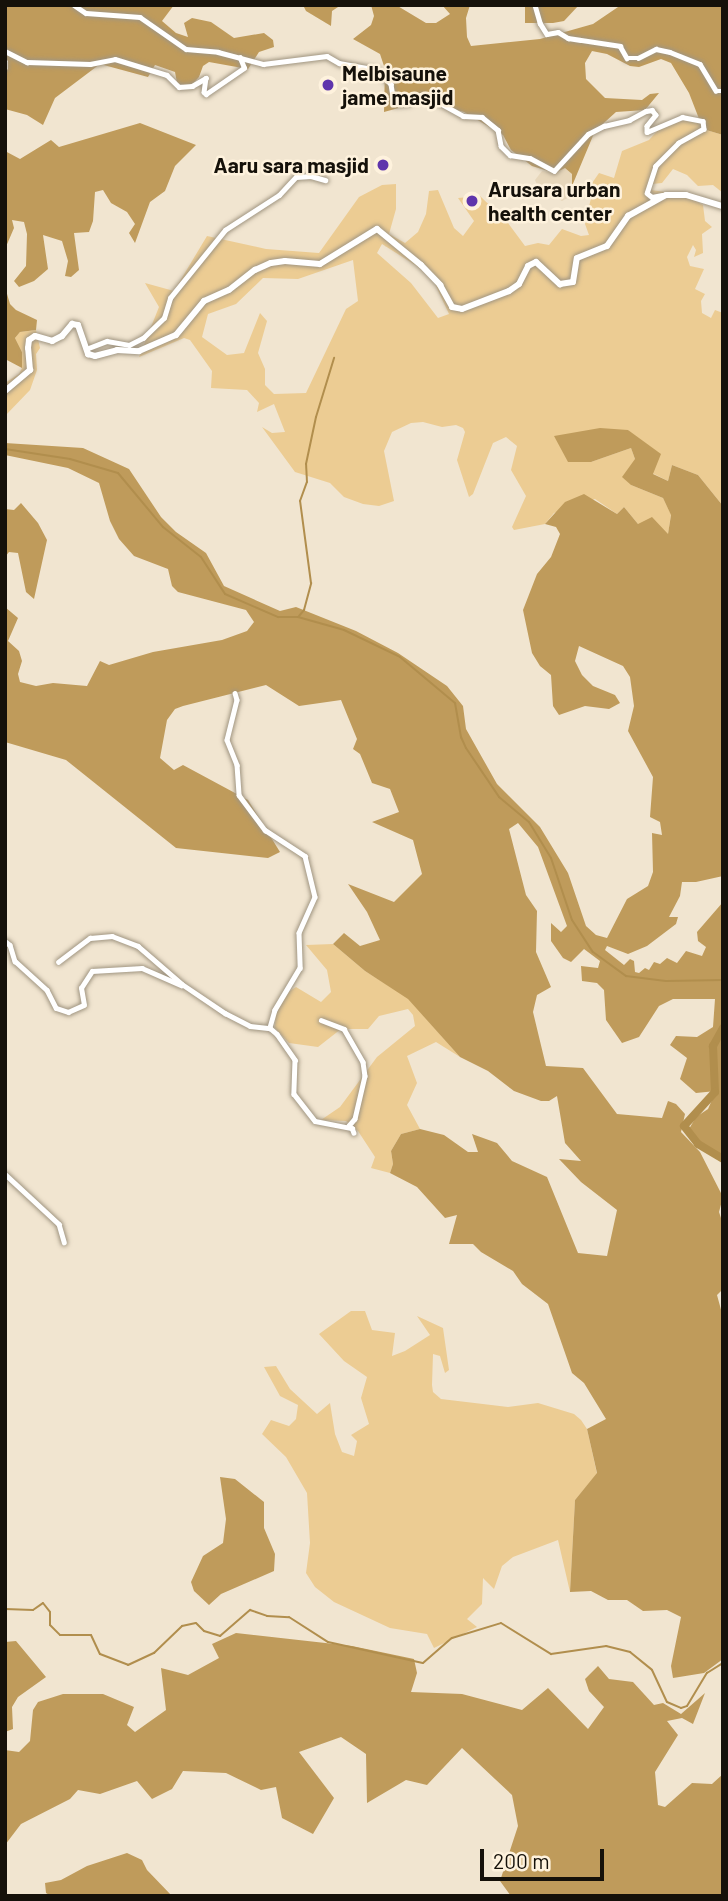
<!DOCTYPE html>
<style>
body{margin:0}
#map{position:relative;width:728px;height:1901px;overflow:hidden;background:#f1e5d0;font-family:Barlow,sans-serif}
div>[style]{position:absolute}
.built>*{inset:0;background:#e7d7bb}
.green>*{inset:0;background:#eccc93}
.forest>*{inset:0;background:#bf9b5b}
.stream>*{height:2px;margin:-1px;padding:0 1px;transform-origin:1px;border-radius:1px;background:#b18e4d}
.river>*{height:8px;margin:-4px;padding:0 4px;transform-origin:4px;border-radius:4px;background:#b18e4d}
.roads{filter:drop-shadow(0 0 2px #a09581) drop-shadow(0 0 2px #a09581)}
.street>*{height:4.5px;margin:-2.25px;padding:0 2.25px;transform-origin:2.25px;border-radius:2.25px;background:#fff}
.secondary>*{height:6px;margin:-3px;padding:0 3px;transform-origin:3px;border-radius:3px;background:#fff}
.dots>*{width:19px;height:19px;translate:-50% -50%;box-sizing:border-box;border:4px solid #fef2dd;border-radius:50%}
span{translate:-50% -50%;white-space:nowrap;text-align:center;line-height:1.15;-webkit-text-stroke:5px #fef2dd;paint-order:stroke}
.poi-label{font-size:21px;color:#15110a;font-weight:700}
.left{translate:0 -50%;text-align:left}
.right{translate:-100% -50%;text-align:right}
.frame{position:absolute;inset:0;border:7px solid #15110a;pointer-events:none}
.scale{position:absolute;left:480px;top:1849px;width:124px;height:32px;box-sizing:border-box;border:4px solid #15110a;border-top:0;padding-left:9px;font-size:21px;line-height:24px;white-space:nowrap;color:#15110a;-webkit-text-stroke:5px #fef2dd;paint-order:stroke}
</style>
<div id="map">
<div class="built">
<i style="clip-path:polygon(565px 168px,572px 174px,573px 195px,562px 201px,538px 187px,535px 180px,542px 171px,555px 173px)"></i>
</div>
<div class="green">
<i style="clip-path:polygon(evenodd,687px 119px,699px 120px,703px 129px,723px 135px,723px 193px,713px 185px,698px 186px,687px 175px,673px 169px,662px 183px,652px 184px,651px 190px,665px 192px,666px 199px,673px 195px,687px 196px,703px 205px,705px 221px,712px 227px,702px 234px,703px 253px,694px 257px,696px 250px,693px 245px,687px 257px,690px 266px,704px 269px,695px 289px,705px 294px,701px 301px,702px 313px,711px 318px,715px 310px,723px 313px,723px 506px,698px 475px,672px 465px,668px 481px,652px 473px,628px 430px,591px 462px,631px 448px,635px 459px,631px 485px,663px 498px,671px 514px,668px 535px,638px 524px,624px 507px,617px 514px,595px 499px,554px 513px,545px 524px,514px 530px,512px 527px,526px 496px,511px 470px,517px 446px,506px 437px,493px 443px,473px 494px,469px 497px,457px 460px,465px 432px,463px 428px,456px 425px,442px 427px,423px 422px,411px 423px,392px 432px,384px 451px,394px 501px,379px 506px,363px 504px,344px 497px,330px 483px,295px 472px,262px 427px,272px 433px,285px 432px,274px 404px,257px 412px,259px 403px,247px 390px,211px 388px,212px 371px,190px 340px,184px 338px,139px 357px,159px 307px,145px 283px,174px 291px,207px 236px,266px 249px,319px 253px,359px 197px,382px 185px,396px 184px,396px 209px,389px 234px,405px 243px,418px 232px,426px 214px,429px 191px,438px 190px,454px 228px,463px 236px,474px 221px,458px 198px,480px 196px,508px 223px,525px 246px,538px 243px,549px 245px,562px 229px,581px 236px,589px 235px,585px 224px,591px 198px,588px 189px,599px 173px,614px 178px,622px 151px,649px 140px,659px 129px,687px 119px,382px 244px,423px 270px,435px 284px,449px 314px,438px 318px,411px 283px,377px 253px,382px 244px,687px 119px,353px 260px,358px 301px,346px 309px,306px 393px,274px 394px,265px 385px,265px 369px,258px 353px,267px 321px,260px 313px,244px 353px,227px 355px,202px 337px,208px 314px,236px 304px,263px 278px,298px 279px,353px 260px)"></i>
<i style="clip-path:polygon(36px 330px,40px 348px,36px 354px,37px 370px,30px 390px,5px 416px,5px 383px,19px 374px,22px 368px,22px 352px,15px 338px,20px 332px)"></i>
<i style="clip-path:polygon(333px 944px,365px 971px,408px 998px,460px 1057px,436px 1042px,407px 1056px,417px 1083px,407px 1105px,420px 1129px,401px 1134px,391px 1151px,393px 1164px,390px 1173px,371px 1168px,375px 1157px,358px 1131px,346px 1121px,321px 1120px,340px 1107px,377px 1057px,415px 1026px,413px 1015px,408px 1009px,379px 1016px,368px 1029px,341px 1029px,318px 1047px,289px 1043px,275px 1028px,276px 1008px,287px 993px,296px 987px,321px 1002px,331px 992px,327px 970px,306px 945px)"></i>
<i style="clip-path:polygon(351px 1311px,365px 1311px,372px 1330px,395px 1333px,392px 1356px,405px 1351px,430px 1335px,417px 1316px,443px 1328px,449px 1370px,445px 1373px,440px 1356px,433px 1354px,432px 1385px,433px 1392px,441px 1399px,508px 1407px,538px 1403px,574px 1414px,581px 1420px,587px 1429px,597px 1474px,575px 1500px,570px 1592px,558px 1540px,513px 1557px,502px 1566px,494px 1589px,483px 1578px,482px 1604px,467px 1619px,477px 1627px,434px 1648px,427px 1634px,390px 1628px,334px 1602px,315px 1587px,306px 1573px,310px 1543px,307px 1493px,286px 1457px,262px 1434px,271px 1420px,289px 1426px,296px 1419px,298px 1405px,280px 1396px,264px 1367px,276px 1366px,290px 1389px,317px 1414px,330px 1403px,335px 1434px,342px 1452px,354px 1456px,357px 1441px,351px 1435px,369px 1424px,361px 1398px,367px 1377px,344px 1361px,319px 1334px)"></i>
</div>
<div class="forest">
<i style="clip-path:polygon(5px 5px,174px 5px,162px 21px,176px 33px,188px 37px,184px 23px,192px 18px,211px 22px,234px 38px,264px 33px,273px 40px,274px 47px,259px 52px,248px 69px,209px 62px,203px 66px,199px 77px,190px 87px,177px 83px,175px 72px,155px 65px,148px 77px,100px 64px,55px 98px,43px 125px,27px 115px,5px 109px)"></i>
<i style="clip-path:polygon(303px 5px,341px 5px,332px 11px,331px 26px,306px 11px)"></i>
<i style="clip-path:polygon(371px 5px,396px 5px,426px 23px,436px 23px,450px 14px,442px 5px,470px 5px,466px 18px,467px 37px,471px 46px,540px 39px,593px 24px,621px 5px,723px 5px,723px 135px,703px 129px,689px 93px,671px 63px,661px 59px,639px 67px,630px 66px,607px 54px,592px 51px,585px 63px,586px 79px,605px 98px,642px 100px,650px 94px,659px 93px,645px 110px,616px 112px,595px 131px,572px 186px,572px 174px,565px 168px,555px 173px,532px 166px,511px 150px,503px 135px,464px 112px,424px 101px,384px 112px,385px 69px,380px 54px,353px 39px,371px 25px,374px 16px)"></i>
<i style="clip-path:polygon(525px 5px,579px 5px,564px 21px,553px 23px,525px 23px)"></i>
<i style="clip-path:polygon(140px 123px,196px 145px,175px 166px,165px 191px,150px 202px,135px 243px,129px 233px,135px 224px,127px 212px,111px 203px,103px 190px,95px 192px,93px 221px,89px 232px,74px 233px,79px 270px,71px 277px,65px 276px,68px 261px,62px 241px,43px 235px,48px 269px,34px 281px,19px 287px,14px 281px,26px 266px,27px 234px,24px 222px,12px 220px,14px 228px,5px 249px,5px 151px,20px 159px,51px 140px,59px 147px)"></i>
<i style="clip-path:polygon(5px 287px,10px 304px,16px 310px,37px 320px,36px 330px,20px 332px,15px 338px,22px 352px,22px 368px,5px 359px)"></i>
<i style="clip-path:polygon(600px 428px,628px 430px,661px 454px,653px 474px,668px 481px,672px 465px,698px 475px,723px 506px,723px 876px,696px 882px,682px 882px,680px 896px,669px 917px,678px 917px,676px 924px,647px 946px,628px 954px,607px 946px,605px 950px,624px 965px,630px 959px,634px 961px,635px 972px,639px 973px,645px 968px,649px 970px,654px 962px,660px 964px,667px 958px,677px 963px,686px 951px,702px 956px,706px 947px,698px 941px,697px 932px,723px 902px,723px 1158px,699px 1144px,689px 1129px,696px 1117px,708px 1109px,716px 1091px,696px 1093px,680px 1079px,687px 1058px,670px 1045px,676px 1036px,697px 1037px,713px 1027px,715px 999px,673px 999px,659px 1006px,639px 1037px,622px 1043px,606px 1020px,604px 990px,597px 983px,582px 981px,581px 966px,598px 968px,600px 961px,584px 949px,571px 962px,563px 958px,551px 941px,551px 923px,561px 932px,567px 926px,538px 847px,518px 823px,509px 829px,526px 895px,537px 911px,536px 952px,551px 987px,537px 995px,533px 1012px,546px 1066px,583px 1068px,617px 1114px,662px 1118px,668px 1101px,676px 1104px,685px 1114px,681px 1132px,700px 1152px,723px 1197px,719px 1212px,723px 1224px,723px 1289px,717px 1295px,723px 1317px,723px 1659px,704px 1673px,673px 1678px,671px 1666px,681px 1617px,667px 1610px,643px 1611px,627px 1600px,608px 1600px,591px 1591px,570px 1592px,575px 1500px,597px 1473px,587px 1429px,606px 1419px,584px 1383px,572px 1373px,548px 1304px,522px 1284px,513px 1271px,481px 1252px,473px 1244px,449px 1244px,457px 1215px,445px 1218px,417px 1187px,390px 1173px,393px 1164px,391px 1151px,401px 1134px,420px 1129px,444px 1135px,468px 1152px,478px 1152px,472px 1134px,497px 1143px,512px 1161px,547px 1177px,578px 1253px,607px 1256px,617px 1210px,581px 1182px,559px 1159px,581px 1161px,565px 1143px,557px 1096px,549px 1101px,541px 1101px,514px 1091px,488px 1071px,460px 1057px,408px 999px,365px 971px,333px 944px,344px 933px,360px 946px,380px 940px,367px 912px,348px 884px,394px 902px,422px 874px,413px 840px,372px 822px,399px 812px,390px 789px,372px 783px,360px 754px,353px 749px,357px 739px,341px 700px,299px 706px,266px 685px,183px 706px,175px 709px,167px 720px,160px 758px,174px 770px,183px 765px,248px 800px,280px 852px,268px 858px,176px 848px,66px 760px,5px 742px,5px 607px,18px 618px,8px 641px,19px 651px,22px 661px,18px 674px,20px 682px,36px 686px,53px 683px,87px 686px,100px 661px,109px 665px,153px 652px,222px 640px,247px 631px,254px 622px,246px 610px,178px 592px,172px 586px,168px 569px,134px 556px,119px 539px,110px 521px,99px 483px,68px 468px,5px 455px,5px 443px,83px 448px,129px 469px,161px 517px,176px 532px,206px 553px,224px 586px,280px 611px,296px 607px,356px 631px,398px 653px,447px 686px,463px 706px,466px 729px,497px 784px,540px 827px,568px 873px,586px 926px,596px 935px,607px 938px,627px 899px,648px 886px,653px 872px,652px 833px,662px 835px,660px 822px,650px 817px,653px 777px,628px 731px,634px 706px,630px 677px,623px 666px,579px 646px,575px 661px,582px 675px,593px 686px,615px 695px,620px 703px,609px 709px,585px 706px,559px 715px,553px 706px,551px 675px,540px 666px,532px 653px,523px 610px,537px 574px,551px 557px,560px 534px,556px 527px,545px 524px,565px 502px,584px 494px,617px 514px,624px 507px,638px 524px,652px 517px,668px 534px,671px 515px,663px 498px,631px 485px,622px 477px,635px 459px,631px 448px,591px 462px,568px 462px,554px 436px)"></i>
<i style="clip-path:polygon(21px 503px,38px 523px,47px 540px,34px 599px,26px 592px,18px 553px,9px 552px,5px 557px,5px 509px,14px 510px)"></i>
<i style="clip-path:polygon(220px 1477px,235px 1479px,264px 1502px,264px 1528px,275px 1554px,274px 1571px,221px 1594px,209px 1605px,194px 1591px,191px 1582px,203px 1556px,223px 1543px,226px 1519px)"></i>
<i style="clip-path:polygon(236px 1633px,352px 1646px,414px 1659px,417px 1673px,411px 1692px,462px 1694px,522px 1710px,548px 1688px,588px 1729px,604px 1707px,589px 1691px,585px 1679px,598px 1666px,609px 1679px,633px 1682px,654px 1705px,663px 1703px,681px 1714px,705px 1693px,693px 1724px,682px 1718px,667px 1721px,678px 1735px,655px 1772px,658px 1805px,665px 1807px,692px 1783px,712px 1784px,723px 1774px,723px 1896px,511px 1896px,500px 1881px,518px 1826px,512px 1795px,462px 1748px,427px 1785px,406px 1780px,367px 1803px,366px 1754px,341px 1737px,299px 1752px,334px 1798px,313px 1834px,282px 1818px,276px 1787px,261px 1790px,226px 1773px,183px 1771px,172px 1789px,152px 1799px,137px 1781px,100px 1794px,78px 1790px,70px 1799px,21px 1824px,5px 1845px,5px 1750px,19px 1752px,30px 1741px,33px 1710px,38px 1702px,63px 1694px,103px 1694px,134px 1707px,127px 1725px,135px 1732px,166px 1710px,161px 1668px,188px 1675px,219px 1658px,212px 1644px)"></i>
<i style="clip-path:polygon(16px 1641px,46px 1677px,18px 1697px,12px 1707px,13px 1729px,5px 1732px,5px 1642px)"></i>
<i style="clip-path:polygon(127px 1853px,142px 1860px,147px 1870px,172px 1896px,51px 1896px,46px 1893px,45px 1883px,61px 1880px,87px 1866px)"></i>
</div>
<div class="stream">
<i style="left:5px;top:449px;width:66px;rotate:8.7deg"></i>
<i style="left:70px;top:459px;width:50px;rotate:16.3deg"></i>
<i style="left:118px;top:473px;width:70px;rotate:50.2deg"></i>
<i style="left:163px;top:527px;width:48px;rotate:38.3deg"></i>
<i style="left:201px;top:557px;width:44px;rotate:57deg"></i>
<i style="left:225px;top:594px;width:58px;rotate:23.5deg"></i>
<i style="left:278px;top:617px;width:20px"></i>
<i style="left:298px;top:617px;width:48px;rotate:15.8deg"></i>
<i style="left:344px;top:630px;width:62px;rotate:25.7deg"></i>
<i style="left:400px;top:657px;width:72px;rotate:39.9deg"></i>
<i style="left:455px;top:703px;width:35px;rotate:80deg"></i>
<i style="left:461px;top:737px;width:12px;rotate:66deg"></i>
<i style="left:466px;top:748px;width:59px;rotate:56deg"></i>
<i style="left:499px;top:797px;width:39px;rotate:40deg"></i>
<i style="left:529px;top:822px;width:42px;rotate:58.6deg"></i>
<i style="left:551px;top:858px;width:65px;rotate:71.3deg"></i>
<i style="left:572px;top:920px;width:38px;rotate:57deg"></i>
<i style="left:593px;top:952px;width:41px;rotate:36deg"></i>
<i style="left:626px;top:976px;width:40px;rotate:7.1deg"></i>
<i style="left:666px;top:981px;width:57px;rotate:-1deg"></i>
<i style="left:299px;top:616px;width:8px;rotate:-50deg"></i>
<i style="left:304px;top:610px;width:28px;rotate:-75deg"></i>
<i style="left:311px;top:583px;width:83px;rotate:-97.6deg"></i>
<i style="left:300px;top:501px;width:20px;rotate:-70deg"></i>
<i style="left:307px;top:482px;width:18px;rotate:-93deg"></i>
<i style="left:306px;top:464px;width:48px;rotate:-78deg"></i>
<i style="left:316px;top:417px;width:62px;rotate:-73deg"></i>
<i style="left:5px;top:1609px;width:28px;rotate:2deg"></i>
<i style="left:33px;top:1610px;width:12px;rotate:-35deg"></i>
<i style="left:43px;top:1603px;width:11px;rotate:52deg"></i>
<i style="left:50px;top:1612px;width:13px;rotate:90deg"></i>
<i style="left:50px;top:1625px;width:14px;rotate:45deg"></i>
<i style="left:60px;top:1635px;width:31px"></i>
<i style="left:91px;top:1635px;width:21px;rotate:65deg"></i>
<i style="left:100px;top:1654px;width:30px;rotate:21deg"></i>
<i style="left:128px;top:1665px;width:29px;rotate:-25deg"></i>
<i style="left:154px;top:1653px;width:39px;rotate:-44deg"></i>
<i style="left:182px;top:1626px;width:14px;rotate:-12deg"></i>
<i style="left:196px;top:1623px;width:11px;rotate:45deg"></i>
<i style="left:204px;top:1631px;width:17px;rotate:17deg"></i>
<i style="left:220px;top:1636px;width:40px;rotate:-41deg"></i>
<i style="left:250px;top:1610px;width:18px;rotate:19deg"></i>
<i style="left:267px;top:1616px;width:22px;rotate:3deg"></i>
<i style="left:289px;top:1617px;width:46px;rotate:32.7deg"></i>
<i style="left:328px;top:1642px;width:97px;rotate:12.5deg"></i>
<i style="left:423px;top:1663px;width:38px;rotate:-41deg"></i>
<i style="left:452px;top:1638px;width:51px;rotate:-17deg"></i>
<i style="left:501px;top:1623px;width:59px;rotate:31.8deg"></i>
<i style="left:551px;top:1654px;width:56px;rotate:-8.3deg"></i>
<i style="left:606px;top:1646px;width:25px;rotate:14deg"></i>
<i style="left:630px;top:1652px;width:28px;rotate:39deg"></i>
<i style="left:652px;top:1670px;width:35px;rotate:65deg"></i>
<i style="left:667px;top:1702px;width:15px;rotate:23deg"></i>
<i style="left:681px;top:1708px;width:6px;rotate:-18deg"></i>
<i style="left:687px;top:1706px;width:39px;rotate:-59deg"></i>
<i style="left:707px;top:1673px;width:19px;rotate:-32deg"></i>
</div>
<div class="river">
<i style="left:723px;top:1028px;width:21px;rotate:119deg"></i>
<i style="left:713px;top:1046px;width:46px;rotate:87.5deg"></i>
<i style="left:715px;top:1092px;width:46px;rotate:132.4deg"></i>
<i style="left:684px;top:1126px;width:23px;rotate:52deg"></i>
<i style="left:698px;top:1144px;width:29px;rotate:31deg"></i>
</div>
<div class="roads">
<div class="street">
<i style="left:74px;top:5px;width:14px;rotate:34deg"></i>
<i style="left:86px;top:13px;width:54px;rotate:4.2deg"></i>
<i style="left:140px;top:17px;width:56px;rotate:34.8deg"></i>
<i style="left:186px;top:49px;width:32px;rotate:5deg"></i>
<i style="left:218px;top:52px;width:47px;rotate:14.9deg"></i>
<i style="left:263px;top:64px;width:64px;rotate:-7.1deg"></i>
<i style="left:327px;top:56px;width:14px;rotate:30deg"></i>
<i style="left:339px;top:63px;width:39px;rotate:10deg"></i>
<i style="left:377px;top:70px;width:20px;rotate:45deg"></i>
<i style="left:391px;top:84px;width:20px;rotate:81deg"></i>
<i style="left:394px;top:104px;width:14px;rotate:-4deg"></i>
<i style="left:408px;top:103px;width:15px;rotate:-32deg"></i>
<i style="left:421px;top:95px;width:10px;rotate:17deg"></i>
<i style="left:431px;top:98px;width:37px;rotate:29deg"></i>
<i style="left:463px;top:116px;width:19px;rotate:3deg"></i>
<i style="left:482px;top:117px;width:21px;rotate:39deg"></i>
<i style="left:498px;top:130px;width:16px;rotate:79deg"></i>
<i style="left:501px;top:146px;width:13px;rotate:45deg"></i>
<i style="left:510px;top:155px;width:20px;rotate:9deg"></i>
<i style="left:530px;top:158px;width:27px;rotate:28deg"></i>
<i style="left:554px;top:171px;width:50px;rotate:-47.4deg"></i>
<i style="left:588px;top:134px;width:18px;rotate:-27deg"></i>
<i style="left:604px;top:126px;width:26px;rotate:-13deg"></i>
<i style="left:629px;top:120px;width:19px;rotate:-28deg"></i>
<i style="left:646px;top:111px;width:6px;rotate:-9deg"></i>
<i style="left:652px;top:110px;width:6px;rotate:51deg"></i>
<i style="left:656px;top:115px;width:14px;rotate:129deg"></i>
<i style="left:647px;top:126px;width:6px;rotate:90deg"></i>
<i style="left:647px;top:132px;width:38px;rotate:-23deg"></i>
<i style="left:682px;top:117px;width:21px;rotate:11deg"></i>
<i style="left:703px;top:121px;width:8px;rotate:83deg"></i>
<i style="left:704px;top:129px;width:29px;rotate:151deg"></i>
<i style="left:679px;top:143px;width:33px;rotate:135deg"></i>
<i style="left:656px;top:166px;width:28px;rotate:108deg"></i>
<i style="left:647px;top:193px;width:6px;rotate:39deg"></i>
<i style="left:652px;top:197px;width:10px;rotate:-11deg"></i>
<i style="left:535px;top:5px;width:19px;rotate:74deg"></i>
<i style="left:540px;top:23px;width:13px;rotate:58deg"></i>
<i style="left:547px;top:34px;width:11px;rotate:-10deg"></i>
<i style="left:558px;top:32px;width:12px;rotate:31deg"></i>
<i style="left:568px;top:38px;width:53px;rotate:8.7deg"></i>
<i style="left:620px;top:46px;width:14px;rotate:60deg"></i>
<i style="left:627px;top:58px;width:11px"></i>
<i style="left:638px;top:58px;width:20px;rotate:-27deg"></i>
<i style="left:656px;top:49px;width:14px;rotate:12deg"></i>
<i style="left:670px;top:52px;width:32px;rotate:22deg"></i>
<i style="left:700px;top:64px;width:31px;rotate:59deg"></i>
<i style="left:716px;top:91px;width:7px"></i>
<i style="left:5px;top:51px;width:25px;rotate:27deg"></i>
<i style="left:27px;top:62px;width:63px;rotate:1.8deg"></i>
<i style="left:90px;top:64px;width:25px;rotate:-11deg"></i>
<i style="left:115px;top:59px;width:54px;rotate:17.1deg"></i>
<i style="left:167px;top:75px;width:17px;rotate:45deg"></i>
<i style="left:179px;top:87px;width:13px;rotate:-4deg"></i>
<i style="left:192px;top:86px;width:16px;rotate:-30deg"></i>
<i style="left:206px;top:78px;width:14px;rotate:98deg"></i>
<i style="left:204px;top:92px;width:3px;rotate:45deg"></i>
<i style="left:206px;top:94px;width:46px;rotate:-34.4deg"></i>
<i style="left:244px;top:68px;width:11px;rotate:-112deg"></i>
<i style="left:5px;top:61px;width:7px;rotate:90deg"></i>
<i style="left:86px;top:349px;width:22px;rotate:-21deg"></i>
<i style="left:107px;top:341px;width:22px;rotate:10deg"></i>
<i style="left:129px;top:345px;width:16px;rotate:-27deg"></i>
<i style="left:143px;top:338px;width:29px;rotate:-44deg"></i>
<i style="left:164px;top:318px;width:21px;rotate:-73deg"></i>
<i style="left:170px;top:298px;width:87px;rotate:-51deg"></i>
<i style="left:225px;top:230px;width:64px;rotate:-32.9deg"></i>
<i style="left:279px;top:195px;width:25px;rotate:-47deg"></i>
<i style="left:296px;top:177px;width:15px;rotate:-4deg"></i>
<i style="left:311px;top:176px;width:15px;rotate:16deg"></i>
<i style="left:235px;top:693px;width:7px;rotate:74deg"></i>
<i style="left:237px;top:700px;width:41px;rotate:104deg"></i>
<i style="left:227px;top:740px;width:27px;rotate:68deg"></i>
<i style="left:237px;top:765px;width:30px;rotate:86deg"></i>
<i style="left:239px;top:795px;width:44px;rotate:53.4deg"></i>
<i style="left:265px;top:830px;width:48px;rotate:33deg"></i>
<i style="left:305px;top:856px;width:42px;rotate:76.3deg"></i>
<i style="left:315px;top:897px;width:39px;rotate:114deg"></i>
<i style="left:299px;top:933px;width:35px;rotate:88deg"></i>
<i style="left:300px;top:968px;width:49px;rotate:120.8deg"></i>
<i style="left:275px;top:1010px;width:19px;rotate:106deg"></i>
<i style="left:5px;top:941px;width:6px;rotate:39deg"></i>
<i style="left:10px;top:945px;width:17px;rotate:73deg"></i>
<i style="left:15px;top:961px;width:43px;rotate:42.2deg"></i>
<i style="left:47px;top:990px;width:20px;rotate:63deg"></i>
<i style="left:56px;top:1008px;width:13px;rotate:18deg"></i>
<i style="left:68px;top:1012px;width:17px;rotate:-24deg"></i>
<i style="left:84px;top:1005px;width:17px;rotate:-100deg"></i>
<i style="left:81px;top:988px;width:20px;rotate:-57deg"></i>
<i style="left:92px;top:971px;width:50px;rotate:-3.4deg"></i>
<i style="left:142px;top:968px;width:43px;rotate:23.6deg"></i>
<i style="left:58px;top:962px;width:40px;rotate:-37deg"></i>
<i style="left:90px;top:938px;width:22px;rotate:-5deg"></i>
<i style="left:112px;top:936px;width:28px;rotate:21deg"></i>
<i style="left:138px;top:946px;width:58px;rotate:40.8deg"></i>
<i style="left:182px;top:984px;width:52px;rotate:34deg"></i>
<i style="left:225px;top:1013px;width:28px;rotate:27deg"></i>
<i style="left:250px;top:1026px;width:20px;rotate:6deg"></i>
<i style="left:270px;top:1028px;width:9px;rotate:41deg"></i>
<i style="left:277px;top:1034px;width:32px;rotate:55deg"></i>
<i style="left:295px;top:1060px;width:34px;rotate:92deg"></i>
<i style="left:294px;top:1094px;width:34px;rotate:52deg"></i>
<i style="left:315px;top:1121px;width:38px;rotate:11deg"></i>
<i style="left:352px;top:1128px;width:5px;rotate:68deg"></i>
<i style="left:321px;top:1020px;width:25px;rotate:21deg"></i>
<i style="left:344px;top:1029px;width:38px;rotate:60deg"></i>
<i style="left:363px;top:1062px;width:14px;rotate:82deg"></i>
<i style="left:365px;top:1076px;width:44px;rotate:103.1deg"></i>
<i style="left:355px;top:1119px;width:9px;rotate:131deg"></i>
<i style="left:5px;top:1174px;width:74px;rotate:42.8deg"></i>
<i style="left:59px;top:1224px;width:19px;rotate:74deg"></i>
</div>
<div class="secondary">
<i style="left:5px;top:391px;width:33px;rotate:-40deg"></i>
<i style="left:30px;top:370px;width:22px;rotate:-95deg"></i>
<i style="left:28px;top:348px;width:8px;rotate:-83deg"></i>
<i style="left:29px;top:340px;width:7px;rotate:-34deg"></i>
<i style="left:35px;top:336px;width:18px;rotate:16deg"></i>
<i style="left:52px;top:341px;width:11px;rotate:-27deg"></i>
<i style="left:62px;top:336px;width:16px;rotate:-50deg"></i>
<i style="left:72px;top:324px;width:6px;rotate:9deg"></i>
<i style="left:78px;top:325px;width:31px;rotate:71deg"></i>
<i style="left:88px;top:354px;width:7px;rotate:16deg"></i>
<i style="left:95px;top:356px;width:23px;rotate:-15deg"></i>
<i style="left:117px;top:350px;width:22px;rotate:3deg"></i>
<i style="left:139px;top:351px;width:40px;rotate:-23.4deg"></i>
<i style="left:176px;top:335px;width:44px;rotate:-50.5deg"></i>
<i style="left:204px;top:301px;width:27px;rotate:-24deg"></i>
<i style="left:229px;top:290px;width:33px;rotate:-38deg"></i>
<i style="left:255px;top:270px;width:17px;rotate:-24deg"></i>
<i style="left:271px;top:263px;width:14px;rotate:-8deg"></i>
<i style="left:285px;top:261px;width:35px;rotate:5deg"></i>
<i style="left:320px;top:264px;width:67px;rotate:-31.6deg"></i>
<i style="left:377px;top:229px;width:57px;rotate:39.3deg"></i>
<i style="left:421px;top:265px;width:28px;rotate:46deg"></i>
<i style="left:440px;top:285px;width:25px;rotate:61deg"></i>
<i style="left:452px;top:307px;width:10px;rotate:11deg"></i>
<i style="left:462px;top:309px;width:50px;rotate:-21deg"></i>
<i style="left:509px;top:291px;width:12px;rotate:-35deg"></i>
<i style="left:519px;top:284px;width:20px;rotate:-63deg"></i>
<i style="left:528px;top:266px;width:9px;rotate:-27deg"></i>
<i style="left:536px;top:262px;width:33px;rotate:43deg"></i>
<i style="left:560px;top:284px;width:13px;rotate:-9deg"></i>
<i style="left:573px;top:282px;width:24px;rotate:-81deg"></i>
<i style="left:577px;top:258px;width:32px;rotate:-22deg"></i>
<i style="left:607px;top:246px;width:37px;rotate:-55deg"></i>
<i style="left:628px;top:216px;width:43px;rotate:-28.9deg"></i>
<i style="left:666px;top:195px;width:20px"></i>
<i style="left:686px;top:195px;width:39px;rotate:17deg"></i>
</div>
</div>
<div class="dots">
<i style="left:328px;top:85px;background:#5f35ac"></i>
<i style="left:383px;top:165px;background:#5f35ac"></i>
<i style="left:472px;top:201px;background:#5f35ac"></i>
</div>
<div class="poi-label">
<span class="left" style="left:342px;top:85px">Melbisaune<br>jame masjid</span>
<span class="right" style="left:369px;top:165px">Aaru sara masjid</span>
<span class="left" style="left:488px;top:201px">Arusara urban<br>health center</span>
</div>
<div class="frame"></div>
<div class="scale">200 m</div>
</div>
